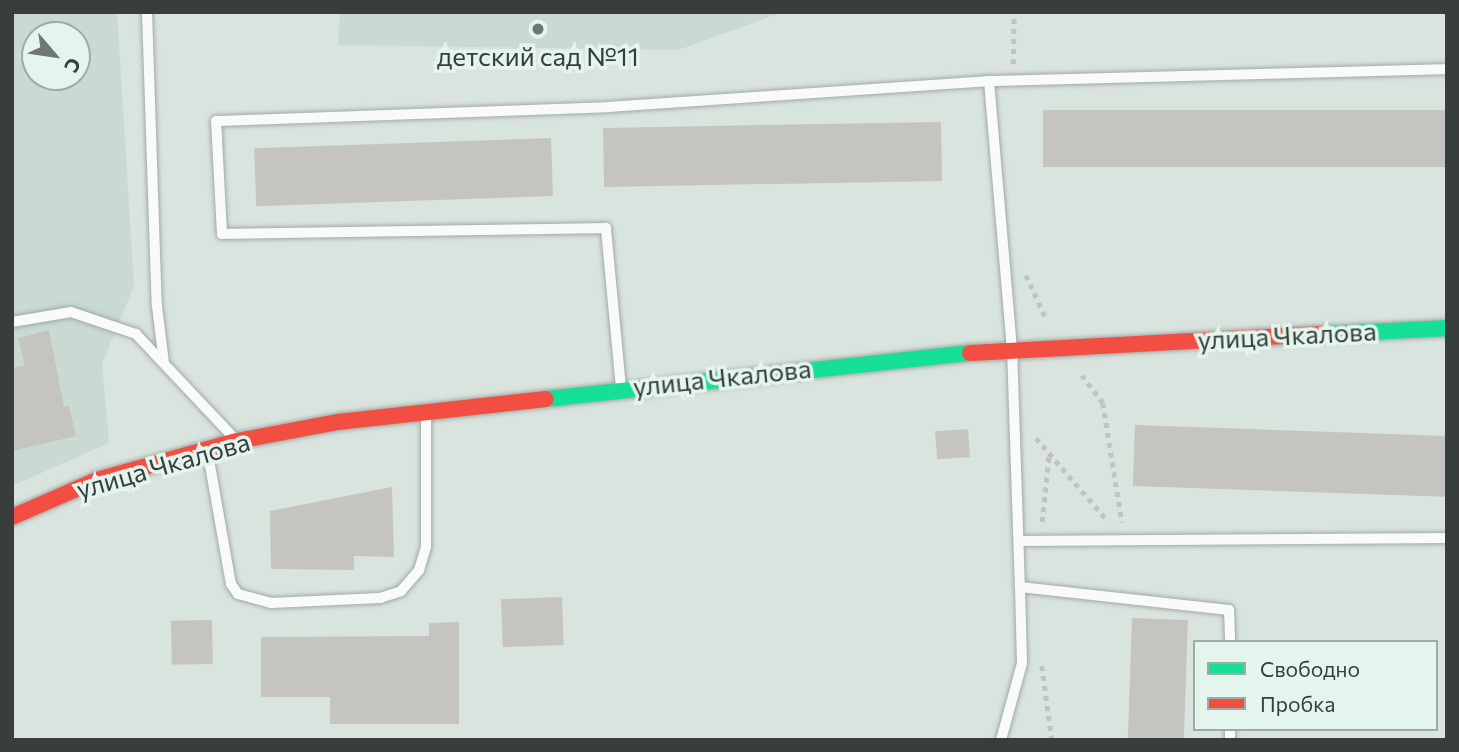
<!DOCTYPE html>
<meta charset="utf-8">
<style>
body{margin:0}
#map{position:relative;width:1459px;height:752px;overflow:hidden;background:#dae4df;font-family:Commissioner,sans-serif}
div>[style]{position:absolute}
.built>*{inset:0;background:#c8dad2}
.building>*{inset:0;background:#c6c4c1;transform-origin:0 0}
.path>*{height:4.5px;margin-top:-2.25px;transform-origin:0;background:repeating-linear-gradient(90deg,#c0c3c1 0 5px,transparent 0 10px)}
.roads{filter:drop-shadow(0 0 2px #a2aaa6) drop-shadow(0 0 2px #a2aaa6)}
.lane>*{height:10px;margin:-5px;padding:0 5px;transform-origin:5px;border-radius:5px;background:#f9fbfa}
.fast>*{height:16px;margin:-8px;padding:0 8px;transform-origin:8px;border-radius:8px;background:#16e098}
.jam>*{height:16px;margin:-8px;padding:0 8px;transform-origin:8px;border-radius:8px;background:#f24e42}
.dots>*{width:19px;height:19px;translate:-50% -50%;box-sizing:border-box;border:4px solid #e3f5ec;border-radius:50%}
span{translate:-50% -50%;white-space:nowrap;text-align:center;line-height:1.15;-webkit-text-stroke:7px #e3f5ec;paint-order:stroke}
.poi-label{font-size:26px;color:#373e3b}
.street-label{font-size:26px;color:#373e3b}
.frame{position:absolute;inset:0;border:14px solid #373e3b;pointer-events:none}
.legend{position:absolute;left:1193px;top:640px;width:245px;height:91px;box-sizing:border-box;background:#e3f5ec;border:2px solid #9eaca5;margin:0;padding:9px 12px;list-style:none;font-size:21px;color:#373e3b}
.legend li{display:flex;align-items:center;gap:14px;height:35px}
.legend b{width:35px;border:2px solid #9eaca5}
.north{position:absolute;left:21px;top:21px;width:70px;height:70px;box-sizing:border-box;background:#e3f5ec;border:2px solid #9eaca5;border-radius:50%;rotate:119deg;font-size:19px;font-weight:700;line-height:28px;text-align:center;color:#373e3b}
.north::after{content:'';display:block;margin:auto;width:24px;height:32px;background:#707874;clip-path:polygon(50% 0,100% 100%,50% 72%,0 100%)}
</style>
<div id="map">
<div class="built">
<i style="clip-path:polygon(evenodd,12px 12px,117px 12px,134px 286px,102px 364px,109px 443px,12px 486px,12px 12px,35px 35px,77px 35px,77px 77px,35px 77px,35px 35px)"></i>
<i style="clip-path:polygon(340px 12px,783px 12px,678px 50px,338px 45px)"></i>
</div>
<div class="building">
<i style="left:1447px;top:110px;width:57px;height:404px;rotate:90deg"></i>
<i style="left:941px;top:122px;width:59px;height:338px;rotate:89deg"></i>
<i style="left:551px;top:138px;width:58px;height:297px;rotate:88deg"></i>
<i style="clip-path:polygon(49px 330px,64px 407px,69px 406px,76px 436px,12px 451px,12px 368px,25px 366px,18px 338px)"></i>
<i style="left:1135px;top:425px;width:312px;height:61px;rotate:2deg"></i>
<i style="left:968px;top:429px;width:28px;height:33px;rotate:86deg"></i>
<i style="clip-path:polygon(392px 487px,394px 557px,354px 556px,354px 570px,271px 569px,270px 511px)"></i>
<i style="left:562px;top:597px;width:48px;height:61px;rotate:88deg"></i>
<i style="left:1132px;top:618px;width:56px;height:122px;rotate:2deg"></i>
<i style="left:212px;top:620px;width:44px;height:41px;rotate:89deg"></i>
<i style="clip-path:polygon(459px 622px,459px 724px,330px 724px,330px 697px,261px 697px,261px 637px,429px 636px,429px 623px)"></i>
</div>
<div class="path">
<i style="left:1013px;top:64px;width:52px;rotate:-88.9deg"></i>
<i style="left:1026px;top:275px;width:47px;rotate:65.1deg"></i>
<i style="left:1082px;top:375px;width:35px;rotate:53deg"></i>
<i style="left:1103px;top:403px;width:121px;rotate:80.9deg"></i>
<i style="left:1036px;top:438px;width:110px;rotate:49.1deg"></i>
<i style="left:1042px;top:522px;width:69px;rotate:-84.2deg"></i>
<i style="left:1042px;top:666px;width:75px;rotate:82.3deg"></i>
</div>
<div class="roads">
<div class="lane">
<i style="left:147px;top:12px;width:294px;rotate:88.1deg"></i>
<i style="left:157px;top:306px;width:57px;rotate:83deg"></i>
<i style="left:989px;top:81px;width:268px;rotate:85.1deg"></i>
<i style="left:1012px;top:348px;width:239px;rotate:88.1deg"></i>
<i style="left:1020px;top:587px;width:210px;rotate:6.3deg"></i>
<i style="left:1229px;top:610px;width:32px;rotate:88deg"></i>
<i style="left:12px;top:322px;width:60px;rotate:-9.6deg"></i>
<i style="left:71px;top:312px;width:69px;rotate:18.7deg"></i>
<i style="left:136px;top:334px;width:141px;rotate:46.7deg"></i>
<i style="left:621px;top:388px;width:161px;rotate:-95.4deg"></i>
<i style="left:606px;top:228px;width:384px;rotate:179.1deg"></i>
<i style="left:222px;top:234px;width:113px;rotate:-93deg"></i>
<i style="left:216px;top:121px;width:393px;rotate:-2deg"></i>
<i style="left:609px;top:107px;width:381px;rotate:-3.9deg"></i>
<i style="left:989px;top:81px;width:458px;rotate:-1.5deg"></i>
<i style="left:208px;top:454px;width:132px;rotate:80deg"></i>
<i style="left:231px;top:584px;width:12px;rotate:55deg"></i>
<i style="left:238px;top:594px;width:34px;rotate:15deg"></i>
<i style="left:271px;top:603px;width:109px;rotate:-2.6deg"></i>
<i style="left:380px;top:598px;width:22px;rotate:-18deg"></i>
<i style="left:401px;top:591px;width:28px;rotate:-49deg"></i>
<i style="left:419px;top:570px;width:24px;rotate:-73deg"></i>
<i style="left:426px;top:547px;width:133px;rotate:-90deg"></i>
<i style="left:1019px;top:541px;width:428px;rotate:-0.4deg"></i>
<i style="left:1230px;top:729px;width:11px;rotate:90deg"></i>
<i style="left:1001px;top:740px;width:80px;rotate:-74.7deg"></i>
<i style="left:1022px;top:663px;width:76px;rotate:-91.5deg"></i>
</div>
<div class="fast">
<i style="left:1326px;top:334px;width:121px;rotate:-2.8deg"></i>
<i style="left:546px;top:399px;width:426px;rotate:-6.2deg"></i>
</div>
<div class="jam">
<i style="left:970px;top:353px;width:357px;rotate:-3.1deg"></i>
<i style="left:12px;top:517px;width:93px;rotate:-23.5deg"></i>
<i style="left:97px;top:480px;width:145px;rotate:-15.6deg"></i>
<i style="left:237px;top:441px;width:103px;rotate:-10.7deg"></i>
<i style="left:338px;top:422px;width:209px;rotate:-6.3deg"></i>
</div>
</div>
<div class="dots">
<i style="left:538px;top:29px;background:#707874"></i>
</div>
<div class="poi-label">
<span style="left:538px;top:56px">детский сад №11</span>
</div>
<div class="street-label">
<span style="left:1287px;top:335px;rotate:-3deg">улица Чкалова</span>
<span style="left:722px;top:377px;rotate:-6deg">улица Чкалова</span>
<span style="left:163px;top:465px;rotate:-16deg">улица Чкалова</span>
</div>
<div class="frame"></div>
<ul class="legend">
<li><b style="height:9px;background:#16e098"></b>Свободно</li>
<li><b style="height:9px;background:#f24e42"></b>Пробка</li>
</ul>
<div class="north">С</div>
</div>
